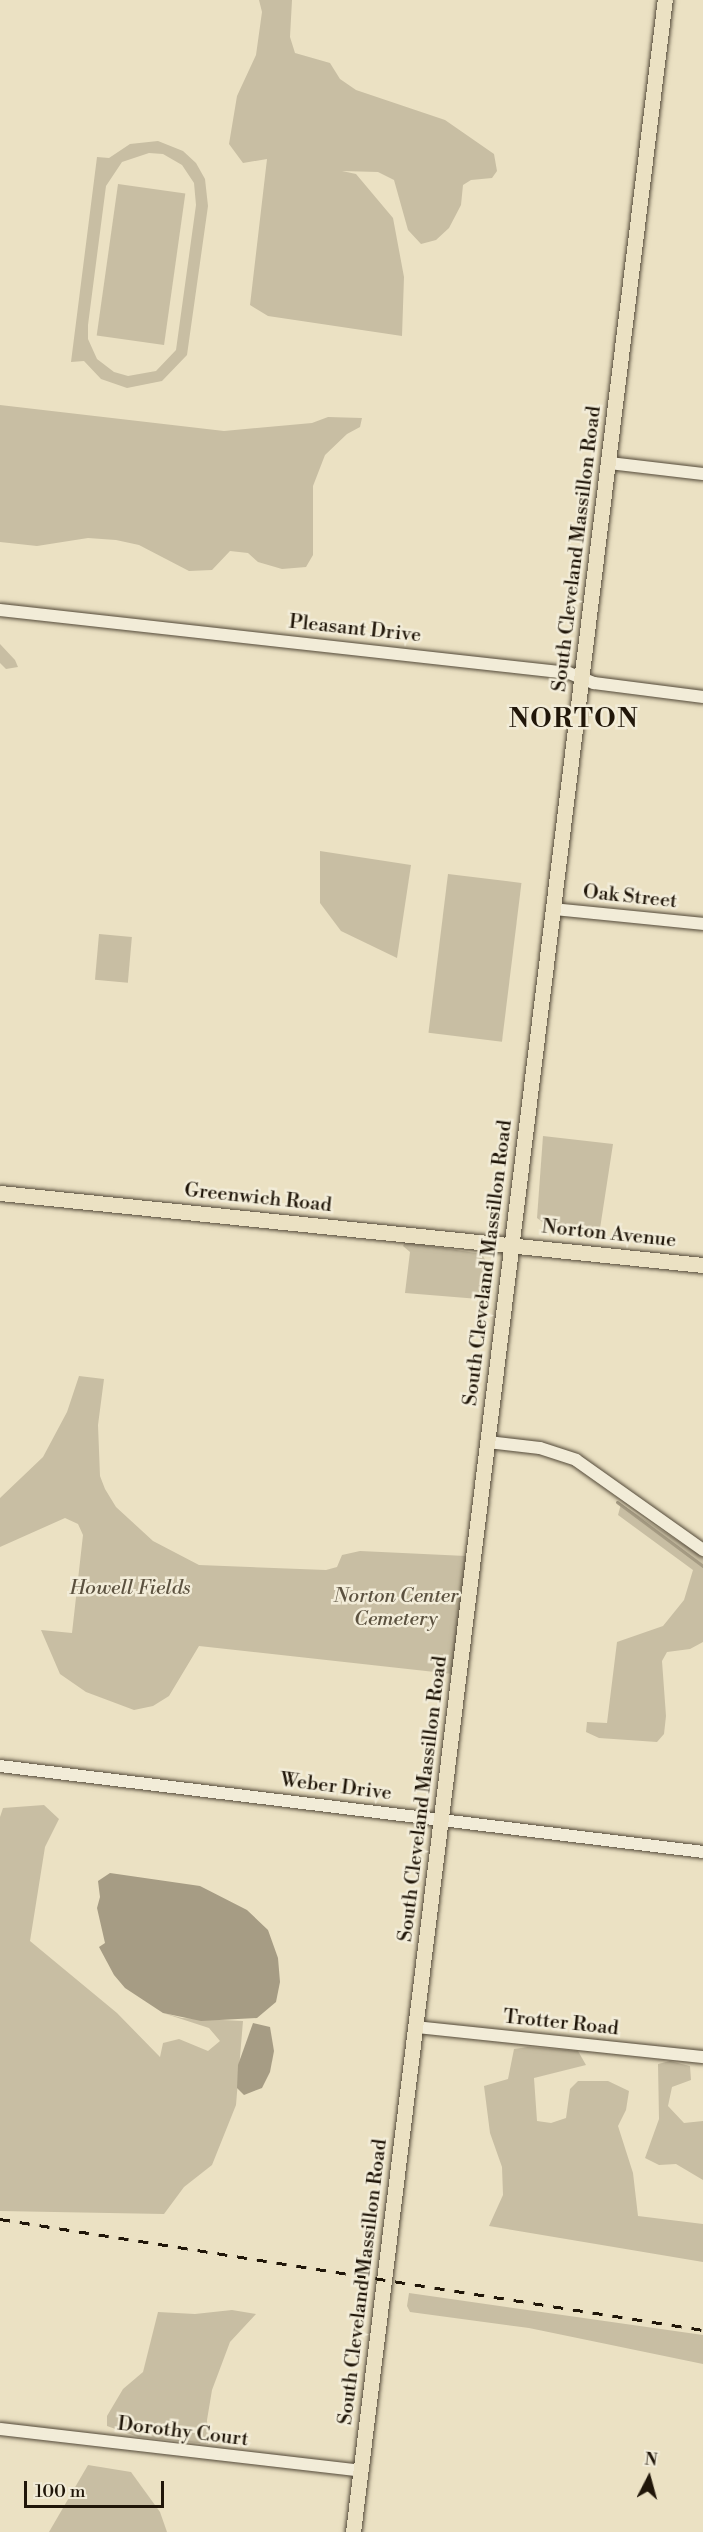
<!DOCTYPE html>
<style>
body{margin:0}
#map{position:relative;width:703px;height:2532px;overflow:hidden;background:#ebe1c3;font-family:"Libre Bodoni",serif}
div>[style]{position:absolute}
.green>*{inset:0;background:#c8bea3;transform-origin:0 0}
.water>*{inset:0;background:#a69c84}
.stream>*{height:3px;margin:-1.5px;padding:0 1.5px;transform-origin:1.5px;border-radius:1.5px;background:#a69c84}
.roads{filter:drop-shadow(0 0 2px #534938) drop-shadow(0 0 2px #534938)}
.minor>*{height:12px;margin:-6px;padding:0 6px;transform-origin:6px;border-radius:6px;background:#f2ecd8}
.major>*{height:15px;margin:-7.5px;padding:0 7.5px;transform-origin:7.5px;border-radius:7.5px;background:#ebe1c3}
.rail>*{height:3px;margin-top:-1.5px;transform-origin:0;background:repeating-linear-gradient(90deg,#201609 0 10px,transparent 0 20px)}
span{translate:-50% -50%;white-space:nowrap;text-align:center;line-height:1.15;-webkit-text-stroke:5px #f2ecd8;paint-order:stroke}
.street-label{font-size:20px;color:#201609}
.park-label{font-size:20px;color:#5b513f;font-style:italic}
.district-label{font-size:26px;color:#201609;font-weight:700;letter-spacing:1.5px}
.north{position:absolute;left:619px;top:2448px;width:60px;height:60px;-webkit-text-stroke:4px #f2ecd8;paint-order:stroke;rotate:6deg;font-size:16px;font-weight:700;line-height:24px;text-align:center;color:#201609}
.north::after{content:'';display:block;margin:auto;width:21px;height:27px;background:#201609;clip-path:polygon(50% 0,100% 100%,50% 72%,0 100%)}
.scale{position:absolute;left:24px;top:2481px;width:140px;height:27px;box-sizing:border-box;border:3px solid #201609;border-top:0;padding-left:8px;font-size:18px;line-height:21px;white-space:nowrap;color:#201609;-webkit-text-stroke:4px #f2ecd8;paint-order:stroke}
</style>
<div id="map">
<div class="green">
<i style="clip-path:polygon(259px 0,292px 0,290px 37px,295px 53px,330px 63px,340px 79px,356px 90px,445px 120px,494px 154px,497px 171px,492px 178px,471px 180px,463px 185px,461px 205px,449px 228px,436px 240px,421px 244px,408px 230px,394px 180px,378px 172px,342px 171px,356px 174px,393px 218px,404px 277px,402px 336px,268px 316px,250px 305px,267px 159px,243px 163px,229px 144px,237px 96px,256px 55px,262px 12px)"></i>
<i style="clip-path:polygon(evenodd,158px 141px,183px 151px,196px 163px,205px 179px,208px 206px,187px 355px,162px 381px,127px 388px,101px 379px,84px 361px,71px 362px,97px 157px,109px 158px,130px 144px,158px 141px,149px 153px,163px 154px,182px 165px,194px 183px,196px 205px,176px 350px,156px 371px,128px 376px,114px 372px,97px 359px,88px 339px,88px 325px,106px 186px,122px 162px,149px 153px)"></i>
<i style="left:118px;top:184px;width:68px;height:153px;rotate:8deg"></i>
<i style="clip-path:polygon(0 405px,224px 431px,312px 423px,328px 417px,362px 418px,360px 427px,347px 434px,325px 455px,313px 486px,313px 555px,306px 567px,282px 569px,258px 562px,248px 553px,230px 551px,212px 570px,189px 571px,139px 545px,116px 540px,88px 538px,37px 546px,0 542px)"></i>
<i style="clip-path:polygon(0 644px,15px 660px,18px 667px,6px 669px,0 663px)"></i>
<i style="clip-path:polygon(320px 851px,411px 865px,397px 958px,341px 931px,320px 903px)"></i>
<i style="left:448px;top:874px;width:74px;height:160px;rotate:7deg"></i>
<i style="left:99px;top:934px;width:33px;height:46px;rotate:5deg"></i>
<i style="clip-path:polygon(543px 1136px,613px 1144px,599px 1235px,549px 1227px,537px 1218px)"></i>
<i style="clip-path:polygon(405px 1242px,482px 1254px,492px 1273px,488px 1306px,479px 1299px,405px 1293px,410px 1252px,403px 1246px)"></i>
<i style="clip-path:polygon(79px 1376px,104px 1379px,98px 1425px,100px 1476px,105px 1489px,116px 1507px,153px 1541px,199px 1565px,326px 1570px,337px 1567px,342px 1555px,360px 1551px,466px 1556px,453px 1674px,199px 1646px,169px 1696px,153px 1706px,134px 1710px,86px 1692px,60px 1674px,41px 1630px,72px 1633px,83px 1535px,78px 1524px,65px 1518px,0 1547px,0 1498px,43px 1457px,67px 1412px)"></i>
<i style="clip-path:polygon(621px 1504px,703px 1557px,703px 1642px,690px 1649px,667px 1652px,662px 1661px,666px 1716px,664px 1734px,657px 1742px,599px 1738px,586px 1732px,587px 1722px,607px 1723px,617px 1642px,663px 1626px,684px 1600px,693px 1570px,618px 1515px)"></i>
<i style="clip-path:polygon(44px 1805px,59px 1819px,45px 1847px,30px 1941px,117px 2013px,160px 2057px,163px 2043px,179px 2039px,208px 2051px,220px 2041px,209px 2028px,163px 2013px,182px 2018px,243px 2021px,236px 2105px,212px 2165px,184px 2187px,164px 2214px,0 2211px,0 1817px,3px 1808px)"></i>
<i style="clip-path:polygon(528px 2047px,578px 2051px,586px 2065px,534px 2078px,537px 2121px,551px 2123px,566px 2118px,570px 2089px,578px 2081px,608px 2081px,629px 2091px,626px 2110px,618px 2126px,633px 2173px,638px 2216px,703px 2224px,703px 2262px,489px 2226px,503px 2195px,502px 2167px,490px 2133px,484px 2086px,508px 2079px,514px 2049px)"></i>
<i style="clip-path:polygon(670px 2061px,690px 2066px,691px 2080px,672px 2087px,668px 2106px,684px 2123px,703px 2121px,703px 2180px,676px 2164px,659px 2165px,645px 2158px,659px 2119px,658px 2064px)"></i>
<i style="clip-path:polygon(409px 2293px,703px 2335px,703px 2364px,529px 2328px,410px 2312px,407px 2306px)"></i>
<i style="clip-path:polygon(232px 2310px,256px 2314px,230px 2342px,212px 2390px,207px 2420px,208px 2444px,138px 2437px,107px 2426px,107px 2416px,123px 2389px,143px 2372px,158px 2312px,195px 2314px)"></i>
<i style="clip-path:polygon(88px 2465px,131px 2472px,160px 2512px,167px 2532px,49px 2532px)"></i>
</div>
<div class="water">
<i style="clip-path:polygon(110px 1873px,200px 1886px,247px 1910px,268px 1930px,278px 1958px,280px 1982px,276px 2002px,257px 2018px,201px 2021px,163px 2013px,125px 1988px,114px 1975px,99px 1947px,105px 1943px,97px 1908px,100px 1897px,98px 1881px)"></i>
<i style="clip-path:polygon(253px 2023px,270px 2027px,274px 2051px,270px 2072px,262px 2088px,244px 2095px,237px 2088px,238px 2065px)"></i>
</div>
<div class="stream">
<i style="left:617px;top:1502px;width:107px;rotate:36.7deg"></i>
</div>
<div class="roads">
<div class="minor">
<i style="left:609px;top:463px;width:95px;rotate:6.7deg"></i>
<i style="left:0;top:610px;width:572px;rotate:6.32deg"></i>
<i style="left:569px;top:673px;width:27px;rotate:22deg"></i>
<i style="left:594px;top:683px;width:110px;rotate:7.3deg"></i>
<i style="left:553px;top:909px;width:151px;rotate:5.7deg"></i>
<i style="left:488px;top:1442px;width:52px;rotate:6.6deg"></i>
<i style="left:540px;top:1448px;width:38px;rotate:18deg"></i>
<i style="left:576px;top:1460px;width:156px;rotate:35.3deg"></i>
<i style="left:0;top:1766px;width:708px;rotate:6.97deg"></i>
<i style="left:416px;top:2027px;width:289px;rotate:6deg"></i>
<i style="left:0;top:2429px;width:363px;rotate:6.6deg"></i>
</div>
<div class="major">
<i style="left:0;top:1193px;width:707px;rotate:5.85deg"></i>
<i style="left:353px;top:2532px;width:2551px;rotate:-82.98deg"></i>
</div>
</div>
<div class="rail">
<i style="left:0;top:2219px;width:712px;rotate:8.97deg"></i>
</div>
<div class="street-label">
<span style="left:577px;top:549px;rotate:-83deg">South Cleveland Massillon Road</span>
<span style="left:355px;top:629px;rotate:6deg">Pleasant Drive</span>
<span style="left:630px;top:897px;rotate:6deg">Oak Street</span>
<span style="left:258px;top:1198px;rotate:6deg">Greenwich Road</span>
<span style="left:609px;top:1234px;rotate:6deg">Norton Avenue</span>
<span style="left:488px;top:1263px;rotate:-83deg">South Cleveland Massillon Road</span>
<span style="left:336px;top:1787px;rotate:7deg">Weber Drive</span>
<span style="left:423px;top:1799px;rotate:-83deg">South Cleveland Massillon Road</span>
<span style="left:561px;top:2023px;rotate:6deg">Trotter Road</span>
<span style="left:363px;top:2282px;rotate:-83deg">South Cleveland Massillon Road</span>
<span style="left:183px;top:2432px;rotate:7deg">Dorothy Court</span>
</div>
<div class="park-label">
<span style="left:130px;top:1588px">Howell Fields</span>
<span style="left:396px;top:1608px">Norton Center<br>Cemetery</span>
</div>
<div class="district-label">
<span style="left:574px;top:720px">NORTON</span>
</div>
<div class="north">N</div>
<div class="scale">100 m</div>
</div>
